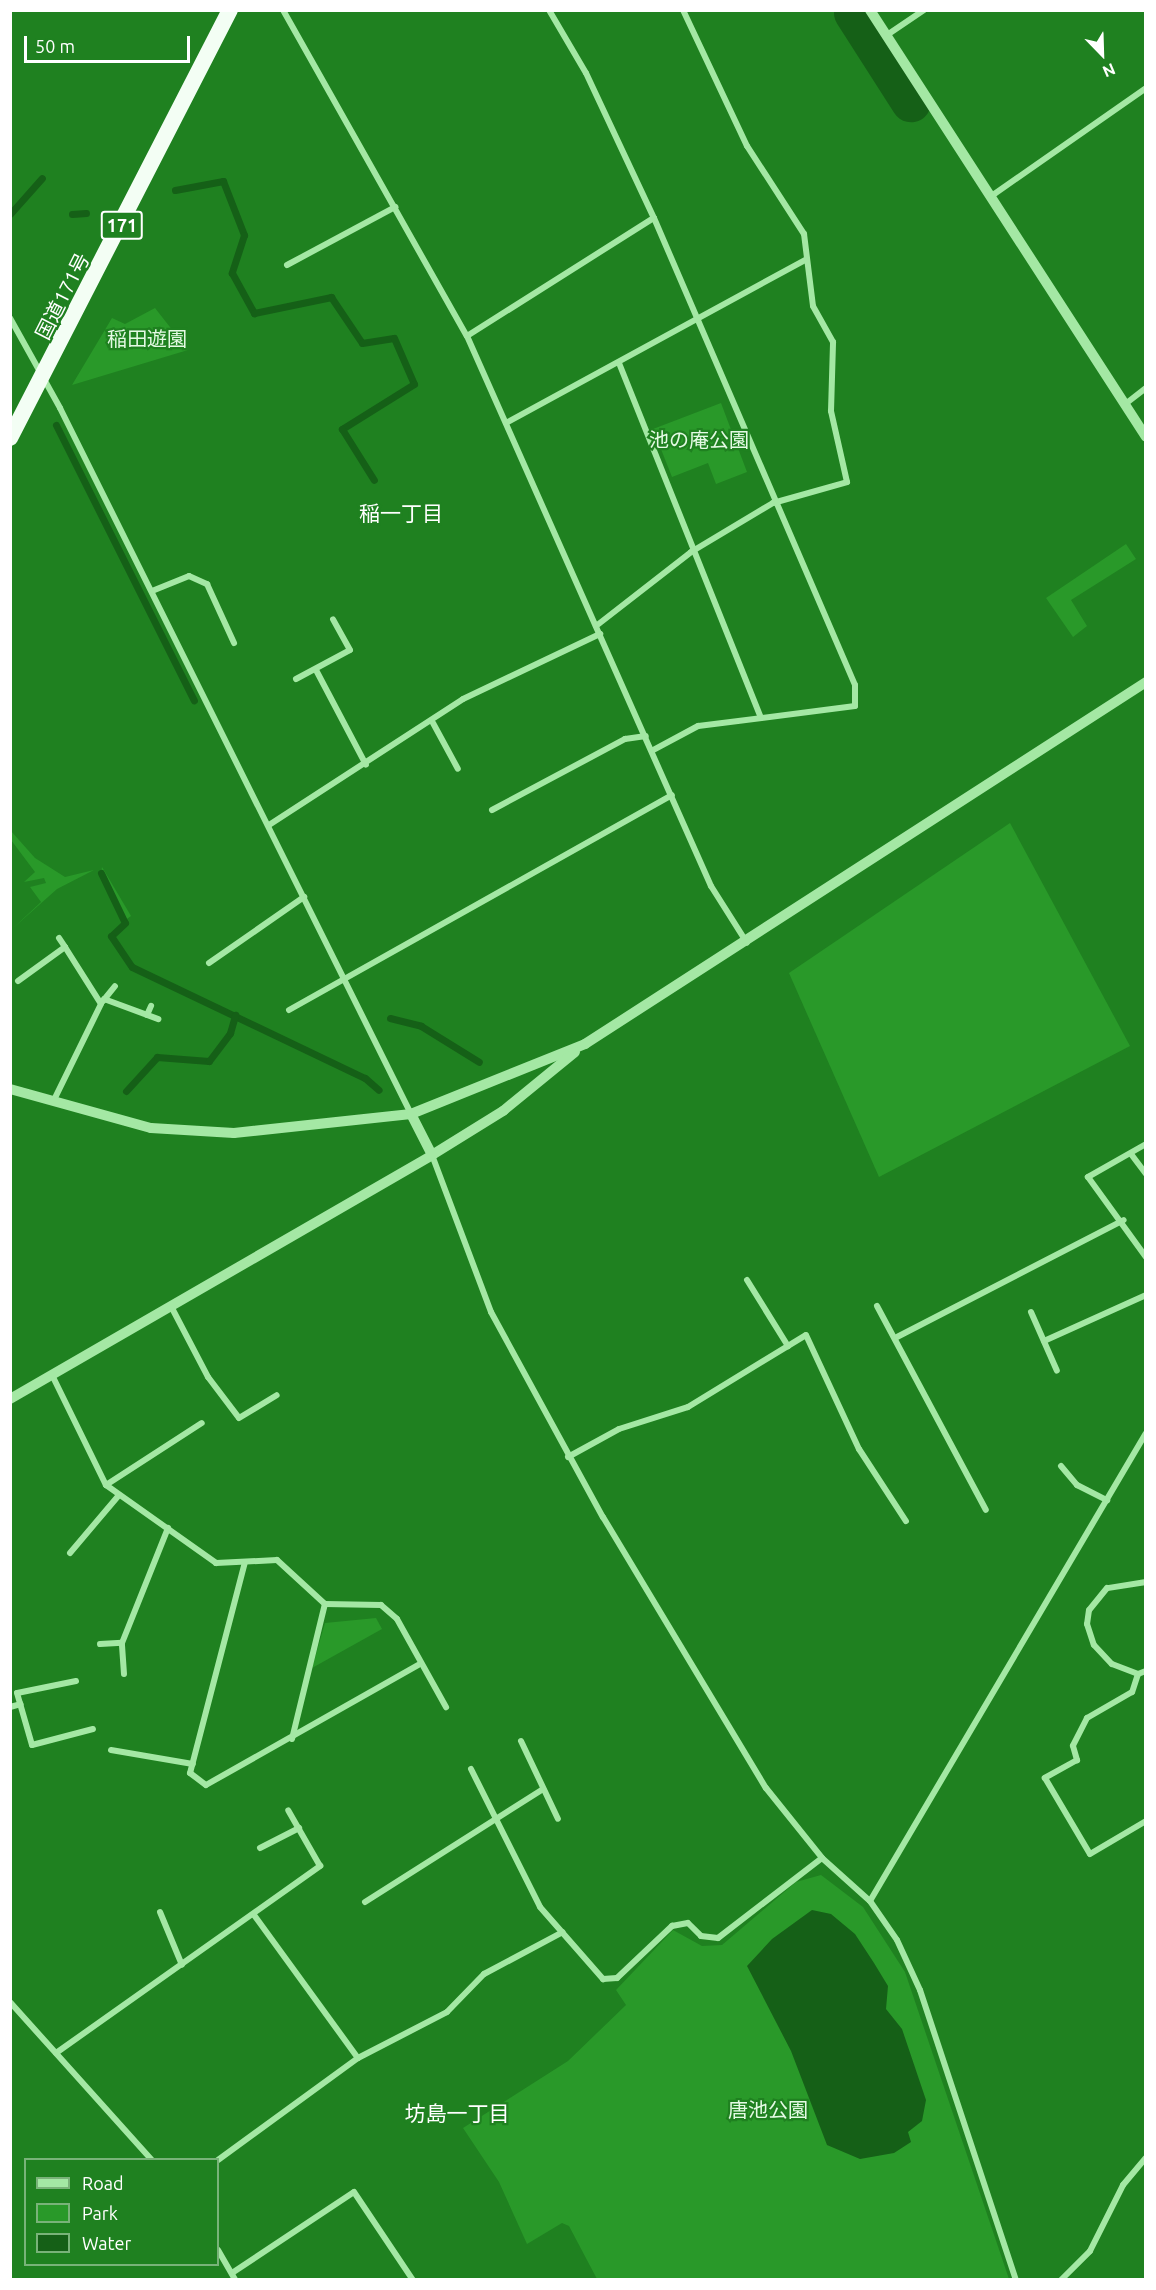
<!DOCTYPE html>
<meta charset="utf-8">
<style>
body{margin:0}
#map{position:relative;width:1156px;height:2290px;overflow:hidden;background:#1f8120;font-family:Ubuntu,"Noto Sans JP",sans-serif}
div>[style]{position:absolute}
.green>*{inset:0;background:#299929}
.water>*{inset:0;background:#156017}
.stream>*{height:7px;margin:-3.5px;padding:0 3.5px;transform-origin:3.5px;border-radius:3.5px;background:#156017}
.river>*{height:40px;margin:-20px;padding:0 20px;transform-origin:20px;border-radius:20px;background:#156017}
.minor>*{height:6px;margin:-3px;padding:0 3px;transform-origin:3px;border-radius:3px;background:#a4e8a4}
.tertiary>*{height:10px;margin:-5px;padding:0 5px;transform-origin:5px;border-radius:5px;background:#a4e8a4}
.trunk>*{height:16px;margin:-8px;padding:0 8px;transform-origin:8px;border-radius:8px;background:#f3fef4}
span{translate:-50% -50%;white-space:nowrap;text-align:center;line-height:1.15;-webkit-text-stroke:4.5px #1f8120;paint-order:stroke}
.shield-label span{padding:2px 4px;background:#1f8120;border:2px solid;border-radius:4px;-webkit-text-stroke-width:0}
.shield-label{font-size:18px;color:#fff;font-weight:700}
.street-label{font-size:20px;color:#fff}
.park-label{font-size:20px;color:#e4fae4}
.neighbourhood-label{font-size:21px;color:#fff}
.frame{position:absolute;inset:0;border:12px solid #fff;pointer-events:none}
.legend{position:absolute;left:24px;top:2158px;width:195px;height:108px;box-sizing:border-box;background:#1f8120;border:2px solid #79b379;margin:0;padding:8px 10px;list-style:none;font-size:18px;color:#fff}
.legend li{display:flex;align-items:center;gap:12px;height:30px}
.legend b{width:30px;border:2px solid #79b379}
.north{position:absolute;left:1072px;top:24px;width:60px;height:60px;-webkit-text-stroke:4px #1f8120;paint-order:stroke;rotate:157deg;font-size:16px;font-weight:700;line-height:24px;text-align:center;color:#fff}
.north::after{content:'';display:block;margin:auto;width:21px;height:27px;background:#fff;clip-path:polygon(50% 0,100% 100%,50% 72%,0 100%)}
.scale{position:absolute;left:24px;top:36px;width:166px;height:27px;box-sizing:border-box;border:3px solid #fff;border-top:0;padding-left:8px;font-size:18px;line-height:21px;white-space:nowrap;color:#fff;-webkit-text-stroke:4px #1f8120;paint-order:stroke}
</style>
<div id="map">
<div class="green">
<i style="clip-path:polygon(155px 308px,188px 350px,72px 385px,112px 318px,125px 324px)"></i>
<i style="clip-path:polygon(721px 403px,747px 472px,716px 484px,708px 463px,672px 477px,653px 429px)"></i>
<i style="clip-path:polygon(1126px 544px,1136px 559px,1071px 600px,1087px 626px,1073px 637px,1046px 598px)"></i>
<i style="clip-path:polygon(1010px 823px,1130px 1046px,879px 1177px,789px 973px)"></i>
<i style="clip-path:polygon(11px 831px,35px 858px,65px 877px,94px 870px,57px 889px,11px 930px,41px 902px,30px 887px,46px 883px,44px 878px,24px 882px,35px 872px,11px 840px)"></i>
<i style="clip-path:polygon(102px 867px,131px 916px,124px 921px,101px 873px)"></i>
<i style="clip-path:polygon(376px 1618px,382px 1629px,312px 1668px,325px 1623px)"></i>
<i style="clip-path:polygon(821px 1875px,863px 1907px,905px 1972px,1009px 2279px,597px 2279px,569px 2226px,562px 2223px,527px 2244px,499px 2182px,463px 2128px,568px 2061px,626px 2005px,616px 1990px,673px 1930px,702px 1946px,722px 1945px,796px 1882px)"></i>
</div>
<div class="water">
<i style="clip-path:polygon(812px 1910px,831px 1914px,855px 1934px,874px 1963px,888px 1986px,886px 2009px,902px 2029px,926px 2100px,922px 2121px,908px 2132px,911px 2142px,894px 2153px,860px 2159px,827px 2145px,791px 2051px,747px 1966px,772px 1939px)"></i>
</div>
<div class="stream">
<i style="left:175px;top:190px;width:49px;rotate:-10.6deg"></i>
<i style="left:223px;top:181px;width:58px;rotate:68.7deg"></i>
<i style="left:244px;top:235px;width:40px;rotate:108deg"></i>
<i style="left:232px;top:273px;width:46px;rotate:61.2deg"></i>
<i style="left:254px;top:313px;width:79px;rotate:-11.7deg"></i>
<i style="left:331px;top:297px;width:55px;rotate:56deg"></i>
<i style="left:362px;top:343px;width:32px;rotate:-9deg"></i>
<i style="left:394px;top:338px;width:50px;rotate:66.5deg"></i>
<i style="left:414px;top:384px;width:85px;rotate:148deg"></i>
<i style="left:342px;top:429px;width:60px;rotate:57.9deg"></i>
<i style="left:10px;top:214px;width:48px;rotate:-48.4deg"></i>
<i style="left:72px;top:214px;width:14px;rotate:-4deg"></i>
<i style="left:56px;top:425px;width:308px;rotate:63.4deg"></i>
<i style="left:101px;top:873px;width:55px;rotate:64.4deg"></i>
<i style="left:125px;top:923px;width:19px;rotate:137deg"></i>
<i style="left:111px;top:936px;width:37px;rotate:56deg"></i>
<i style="left:132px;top:967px;width:258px;rotate:25.5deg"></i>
<i style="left:365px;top:1078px;width:18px;rotate:41deg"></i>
<i style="left:390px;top:1018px;width:32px;rotate:14deg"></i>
<i style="left:421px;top:1026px;width:68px;rotate:31.8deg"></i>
<i style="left:126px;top:1091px;width:46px;rotate:-47.6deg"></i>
<i style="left:157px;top:1057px;width:52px;rotate:4.4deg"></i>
<i style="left:209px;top:1061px;width:35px;rotate:-53deg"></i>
<i style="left:230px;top:1033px;width:19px;rotate:-74deg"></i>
</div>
<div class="river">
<i style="left:854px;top:13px;width:106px;rotate:57.4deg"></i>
</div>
<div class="minor">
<i style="left:283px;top:10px;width:374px;rotate:60.6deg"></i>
<i style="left:467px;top:336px;width:602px;rotate:66.08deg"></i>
<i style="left:711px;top:886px;width:67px;rotate:57.7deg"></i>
<i style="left:549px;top:10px;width:73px;rotate:59.6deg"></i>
<i style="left:586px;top:73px;width:160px;rotate:64.9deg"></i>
<i style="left:654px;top:218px;width:508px;rotate:66.71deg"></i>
<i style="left:855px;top:685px;width:21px;rotate:90deg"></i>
<i style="left:855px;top:706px;width:158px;rotate:172.7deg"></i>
<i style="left:698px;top:726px;width:51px;rotate:151.9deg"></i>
<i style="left:887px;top:35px;width:45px;rotate:-34deg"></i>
<i style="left:990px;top:197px;width:190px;rotate:-34.9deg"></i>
<i style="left:287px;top:265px;width:123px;rotate:-28.2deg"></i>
<i style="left:10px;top:318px;width:103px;rotate:60.9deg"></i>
<i style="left:60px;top:408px;width:788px;rotate:63.56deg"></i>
<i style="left:467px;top:336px;width:221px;rotate:-32.3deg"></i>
<i style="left:619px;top:363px;width:382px;rotate:68.2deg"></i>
<i style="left:1124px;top:405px;width:28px;rotate:-38deg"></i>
<i style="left:506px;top:423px;width:341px;rotate:-28.6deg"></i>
<i style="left:152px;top:591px;width:40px;rotate:-22deg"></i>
<i style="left:189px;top:576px;width:20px;rotate:24deg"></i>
<i style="left:207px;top:584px;width:65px;rotate:65.4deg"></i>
<i style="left:596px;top:626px;width:120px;rotate:-37.9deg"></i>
<i style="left:691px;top:552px;width:96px;rotate:-30.9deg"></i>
<i style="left:773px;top:503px;width:77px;rotate:-15.8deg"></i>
<i style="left:847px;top:482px;width:73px;rotate:-102.7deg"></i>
<i style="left:831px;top:411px;width:69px;rotate:-88.3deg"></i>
<i style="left:833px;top:342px;width:41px;rotate:-119.1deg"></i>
<i style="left:813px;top:306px;width:73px;rotate:-97.1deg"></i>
<i style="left:804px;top:234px;width:105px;rotate:-122.9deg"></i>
<i style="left:747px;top:146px;width:150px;rotate:-115.2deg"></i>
<i style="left:316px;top:670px;width:107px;rotate:62.2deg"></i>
<i style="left:296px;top:679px;width:61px;rotate:-28.2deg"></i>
<i style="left:350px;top:650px;width:35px;rotate:-119deg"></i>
<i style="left:433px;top:723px;width:52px;rotate:61.5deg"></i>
<i style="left:492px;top:810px;width:151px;rotate:-28.1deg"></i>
<i style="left:625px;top:739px;width:21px;rotate:-8deg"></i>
<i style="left:269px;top:825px;width:231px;rotate:-33deg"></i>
<i style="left:463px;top:699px;width:152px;rotate:-25.4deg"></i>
<i style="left:59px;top:938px;width:11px;rotate:56deg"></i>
<i style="left:209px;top:963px;width:116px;rotate:-34.8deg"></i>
<i style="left:18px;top:981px;width:58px;rotate:-35.9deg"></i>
<i style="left:65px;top:947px;width:67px;rotate:57.7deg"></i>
<i style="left:101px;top:1004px;width:109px;rotate:116.1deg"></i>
<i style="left:104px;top:999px;width:58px;rotate:20.3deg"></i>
<i style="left:103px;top:1001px;width:19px;rotate:-51deg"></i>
<i style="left:289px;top:1010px;width:439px;rotate:-29.3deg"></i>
<i style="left:147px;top:1015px;width:10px;rotate:-66deg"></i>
<i style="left:1146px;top:1144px;width:67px;rotate:150.4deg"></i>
<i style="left:1088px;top:1177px;width:99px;rotate:54.1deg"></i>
<i style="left:1131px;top:1154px;width:25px;rotate:53deg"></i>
<i style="left:432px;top:1155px;width:168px;rotate:69.4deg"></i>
<i style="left:491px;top:1312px;width:234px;rotate:61.4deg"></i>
<i style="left:603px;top:1517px;width:316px;rotate:59deg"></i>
<i style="left:766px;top:1788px;width:90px;rotate:51.3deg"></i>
<i style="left:822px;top:1858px;width:64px;rotate:41.9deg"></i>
<i style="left:870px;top:1901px;width:47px;rotate:55.3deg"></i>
<i style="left:897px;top:1940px;width:55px;rotate:65.3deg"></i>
<i style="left:920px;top:1990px;width:305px;rotate:71.7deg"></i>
<i style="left:747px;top:1280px;width:78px;rotate:58.2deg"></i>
<i style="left:877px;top:1306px;width:231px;rotate:61.9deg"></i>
<i style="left:173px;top:1310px;width:76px;rotate:62.4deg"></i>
<i style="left:208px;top:1377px;width:51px;rotate:52.9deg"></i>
<i style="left:239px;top:1418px;width:44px;rotate:-31.2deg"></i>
<i style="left:1031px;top:1312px;width:64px;rotate:66.2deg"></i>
<i style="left:897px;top:1337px;width:255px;rotate:-27.3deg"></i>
<i style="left:1044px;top:1341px;width:112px;rotate:-24.3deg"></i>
<i style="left:53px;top:1377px;width:120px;rotate:63.9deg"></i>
<i style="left:106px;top:1485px;width:135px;rotate:35.3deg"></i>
<i style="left:216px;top:1563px;width:61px;rotate:-2.8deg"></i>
<i style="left:277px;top:1560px;width:65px;rotate:42.5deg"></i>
<i style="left:325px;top:1604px;width:56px;rotate:1deg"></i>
<i style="left:381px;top:1605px;width:21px;rotate:41deg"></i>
<i style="left:397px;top:1619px;width:101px;rotate:60.9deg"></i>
<i style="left:568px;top:1457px;width:58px;rotate:-28.8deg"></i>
<i style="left:619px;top:1429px;width:72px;rotate:-17.7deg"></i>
<i style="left:688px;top:1407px;width:138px;rotate:-31.4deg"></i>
<i style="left:806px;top:1335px;width:126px;rotate:65.1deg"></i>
<i style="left:859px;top:1449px;width:86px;rotate:56.9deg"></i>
<i style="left:1061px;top:1466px;width:25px;rotate:50deg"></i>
<i style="left:1077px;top:1485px;width:34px;rotate:27deg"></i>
<i style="left:106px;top:1485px;width:114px;rotate:-32.9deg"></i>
<i style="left:70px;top:1553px;width:76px;rotate:-49.8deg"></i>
<i style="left:245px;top:1562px;width:218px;rotate:104.6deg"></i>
<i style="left:190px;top:1773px;width:20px;rotate:37deg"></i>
<i style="left:206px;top:1785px;width:244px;rotate:-29.5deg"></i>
<i style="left:1146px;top:1582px;width:39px;rotate:171deg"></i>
<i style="left:1107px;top:1588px;width:28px;rotate:129deg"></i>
<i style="left:1089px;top:1610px;width:14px;rotate:98deg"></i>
<i style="left:1087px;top:1624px;width:22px;rotate:72deg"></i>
<i style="left:1094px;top:1645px;width:26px;rotate:47deg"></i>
<i style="left:1112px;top:1664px;width:28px;rotate:21deg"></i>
<i style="left:1138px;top:1674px;width:9px;rotate:-21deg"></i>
<i style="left:100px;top:1644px;width:22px;rotate:-3deg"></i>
<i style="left:124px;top:1674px;width:31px;rotate:-94deg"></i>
<i style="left:122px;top:1643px;width:124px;rotate:-68.2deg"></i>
<i style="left:1138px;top:1674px;width:19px;rotate:108deg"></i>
<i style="left:1132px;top:1692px;width:52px;rotate:150deg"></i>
<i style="left:1087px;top:1718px;width:31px;rotate:117deg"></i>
<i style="left:1073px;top:1746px;width:15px;rotate:74deg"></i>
<i style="left:1077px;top:1760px;width:37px;rotate:151deg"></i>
<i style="left:1045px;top:1778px;width:88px;rotate:59.4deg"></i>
<i style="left:1090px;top:1854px;width:65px;rotate:-30.5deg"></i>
<i style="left:76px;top:1681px;width:60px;rotate:168.5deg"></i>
<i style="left:17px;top:1693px;width:54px;rotate:73.9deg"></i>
<i style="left:32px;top:1745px;width:63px;rotate:-14.7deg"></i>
<i style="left:10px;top:1707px;width:11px;rotate:-15deg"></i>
<i style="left:292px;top:1739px;width:139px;rotate:-76.3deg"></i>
<i style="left:521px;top:1741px;width:86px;rotate:64.6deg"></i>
<i style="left:111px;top:1750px;width:83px;rotate:9.7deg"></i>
<i style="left:471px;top:1769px;width:154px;rotate:63.4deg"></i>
<i style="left:540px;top:1907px;width:96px;rotate:48.8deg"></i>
<i style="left:603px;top:1979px;width:14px;rotate:-4deg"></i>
<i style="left:617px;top:1978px;width:76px;rotate:-43.4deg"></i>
<i style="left:672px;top:1926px;width:16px;rotate:-11deg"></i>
<i style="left:688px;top:1923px;width:18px;rotate:45deg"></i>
<i style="left:701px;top:1936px;width:17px;rotate:7deg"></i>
<i style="left:718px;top:1938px;width:131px;rotate:-37.6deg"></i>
<i style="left:260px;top:1848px;width:44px;rotate:-27.1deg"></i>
<i style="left:870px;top:1901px;width:543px;rotate:-59.47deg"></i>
<i style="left:365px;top:1902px;width:211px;rotate:-32.4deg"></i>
<i style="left:160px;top:1912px;width:57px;rotate:67.5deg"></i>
<i style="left:254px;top:1915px;width:177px;rotate:54deg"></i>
<i style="left:10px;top:2002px;width:212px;rotate:48.1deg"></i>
<i style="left:56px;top:2053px;width:324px;rotate:-35.3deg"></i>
<i style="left:320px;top:1866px;width:64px;rotate:-119.7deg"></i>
<i style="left:218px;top:2160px;width:173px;rotate:-36.1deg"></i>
<i style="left:358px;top:2058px;width:100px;rotate:-27.3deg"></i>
<i style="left:447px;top:2012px;width:53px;rotate:-45.8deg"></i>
<i style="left:484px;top:1974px;width:89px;rotate:-28deg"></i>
<i style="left:218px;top:2250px;width:34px;rotate:60deg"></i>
<i style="left:232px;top:2273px;width:146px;rotate:-33.6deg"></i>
<i style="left:354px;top:2192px;width:106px;rotate:56.2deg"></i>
<i style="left:1061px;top:2280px;width:41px;rotate:-45deg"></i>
<i style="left:1090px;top:2251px;width:74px;rotate:-63.4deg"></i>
<i style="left:1123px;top:2185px;width:35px;rotate:-50deg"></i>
</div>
<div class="tertiary">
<i style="left:870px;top:10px;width:508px;rotate:57.12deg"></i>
<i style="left:10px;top:1089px;width:146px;rotate:15.5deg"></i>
<i style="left:151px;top:1128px;width:83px;rotate:3.4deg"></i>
<i style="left:234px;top:1133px;width:178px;rotate:-6.1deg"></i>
<i style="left:411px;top:1114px;width:188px;rotate:-21.9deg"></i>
<i style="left:585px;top:1044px;width:668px;rotate:-32.83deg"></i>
<i style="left:432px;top:1155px;width:84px;rotate:-31.8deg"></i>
<i style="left:503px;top:1111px;width:93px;rotate:-39.3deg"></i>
<i style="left:10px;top:1399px;width:487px;rotate:-30deg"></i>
<i style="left:432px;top:1155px;width:46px;rotate:-117.1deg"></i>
</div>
<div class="trunk">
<i style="left:10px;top:438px;width:481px;rotate:-62.8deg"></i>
</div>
<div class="shield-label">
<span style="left:122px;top:225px">171</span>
</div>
<div class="street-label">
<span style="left:62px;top:296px;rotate:-63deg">国道171号</span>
</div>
<div class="park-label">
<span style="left:147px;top:338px">稲田遊園</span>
<span style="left:699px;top:439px">池の庵公園</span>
<span style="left:768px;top:2109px">唐池公園</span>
</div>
<div class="neighbourhood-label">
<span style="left:401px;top:513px">稲一丁目</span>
<span style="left:457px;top:2113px">坊島一丁目</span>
</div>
<div class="frame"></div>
<ul class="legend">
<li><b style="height:8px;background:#a4e8a4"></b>Road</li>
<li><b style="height:16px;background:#299929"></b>Park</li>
<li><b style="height:16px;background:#156017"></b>Water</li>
</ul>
<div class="north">N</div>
<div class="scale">50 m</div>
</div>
